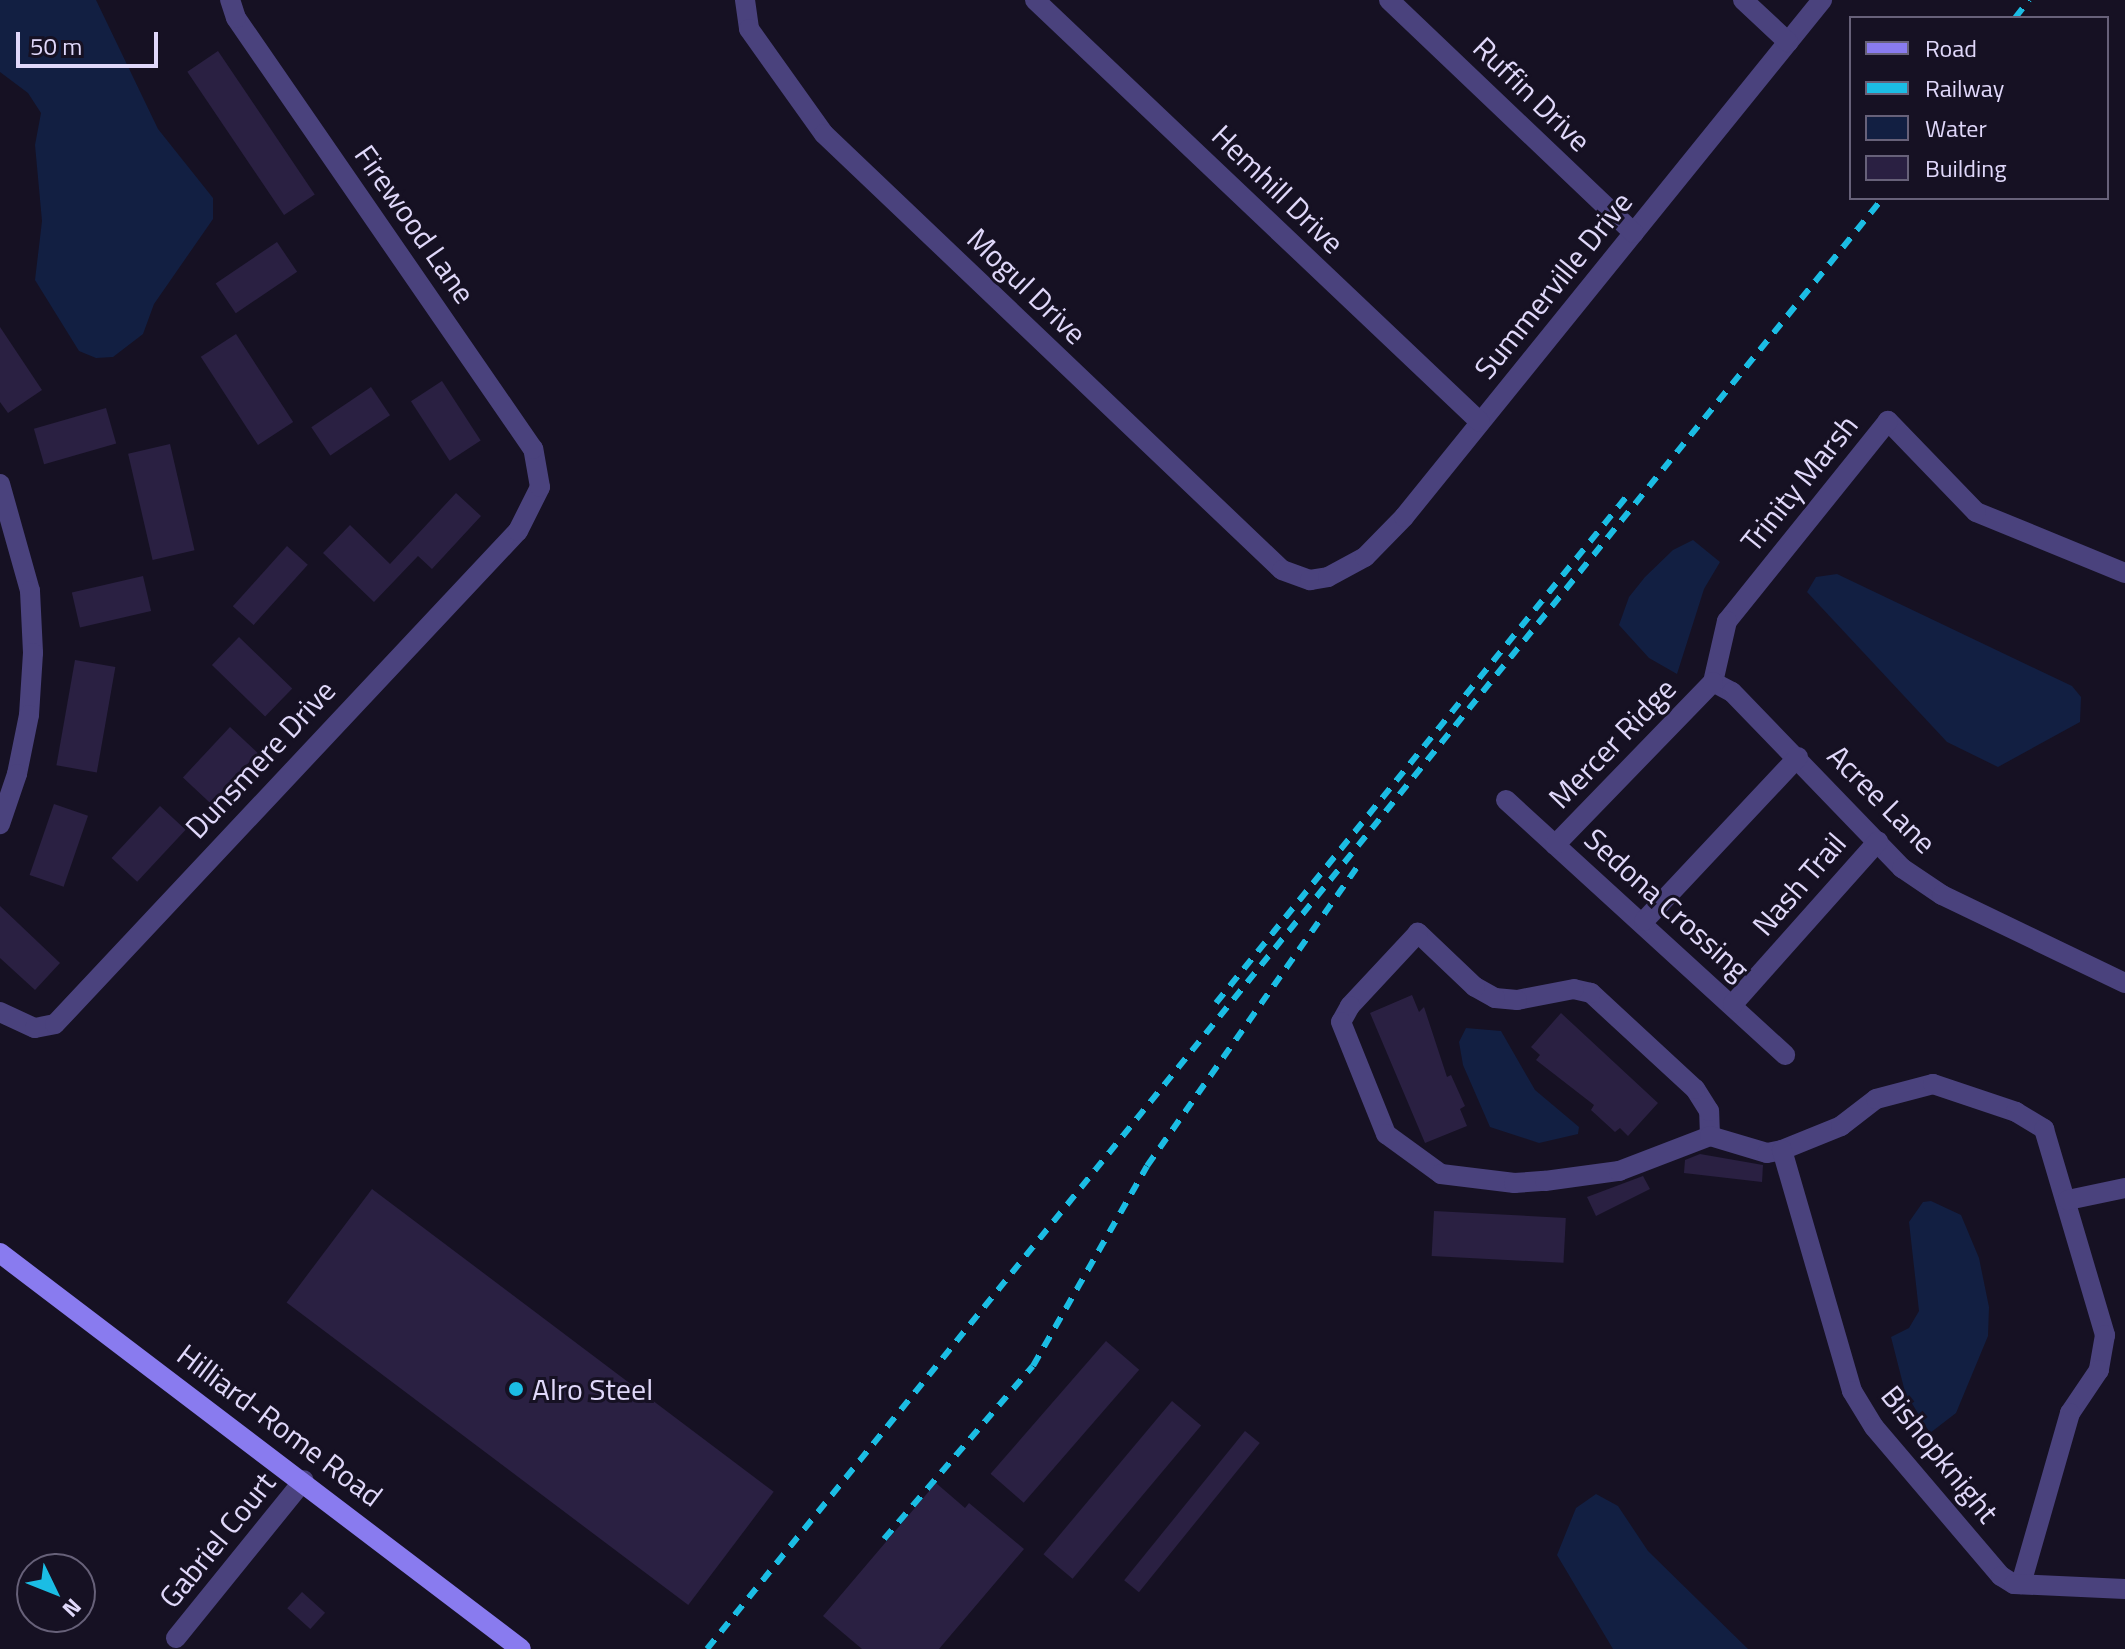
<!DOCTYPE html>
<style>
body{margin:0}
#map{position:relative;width:2125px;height:1649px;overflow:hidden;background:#161123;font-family:"Titillium Web",sans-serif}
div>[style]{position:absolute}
.water>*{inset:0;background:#121f42}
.building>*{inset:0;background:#2a2042;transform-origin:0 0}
.minor>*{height:20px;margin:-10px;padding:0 10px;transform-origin:10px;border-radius:10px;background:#4a427d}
.secondary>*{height:20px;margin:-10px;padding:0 10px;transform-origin:10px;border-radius:10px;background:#897bef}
.rail>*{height:6px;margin-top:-3px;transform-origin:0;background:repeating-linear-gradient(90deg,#1bbde4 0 12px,transparent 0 22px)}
.dots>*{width:22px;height:22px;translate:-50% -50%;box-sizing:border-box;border:4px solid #161123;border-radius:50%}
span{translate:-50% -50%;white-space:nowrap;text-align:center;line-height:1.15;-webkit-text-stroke:6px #161123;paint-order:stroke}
.street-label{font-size:30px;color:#e0d8fa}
.poi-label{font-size:30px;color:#e0d8fa}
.left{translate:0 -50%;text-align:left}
.legend{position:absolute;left:1849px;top:16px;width:260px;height:184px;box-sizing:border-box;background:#161123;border:2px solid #676179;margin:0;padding:10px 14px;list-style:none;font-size:24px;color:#e0d8fa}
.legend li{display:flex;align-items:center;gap:16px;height:40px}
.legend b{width:40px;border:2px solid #676179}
.north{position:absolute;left:16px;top:1553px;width:80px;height:80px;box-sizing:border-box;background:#161123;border:2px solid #676179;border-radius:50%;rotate:133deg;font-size:22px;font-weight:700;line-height:32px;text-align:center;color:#e0d8fa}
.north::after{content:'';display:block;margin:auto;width:28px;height:36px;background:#1bbde4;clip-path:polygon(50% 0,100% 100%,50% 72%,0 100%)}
.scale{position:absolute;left:16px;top:32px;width:142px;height:36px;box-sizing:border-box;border:4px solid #e0d8fa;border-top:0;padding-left:10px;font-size:24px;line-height:28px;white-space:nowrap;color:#e0d8fa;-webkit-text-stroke:6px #161123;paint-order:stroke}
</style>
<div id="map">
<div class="water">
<i style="clip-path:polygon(0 0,96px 0,158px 129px,213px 198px,213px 219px,154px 304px,143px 334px,113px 357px,96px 358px,79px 351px,35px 280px,42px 221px,35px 145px,41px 113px,28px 93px,0 72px)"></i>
<i style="clip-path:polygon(1693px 540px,1720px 562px,1704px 589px,1677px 674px,1649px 658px,1619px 625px,1629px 597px,1645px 577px,1673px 550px)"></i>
<i style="clip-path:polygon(1837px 574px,2072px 686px,2081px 697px,2080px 722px,1998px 767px,1947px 742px,1807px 592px,1816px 577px)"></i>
<i style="clip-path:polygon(1466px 1028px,1501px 1031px,1535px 1090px,1579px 1127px,1578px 1134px,1539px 1143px,1490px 1127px,1463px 1065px,1459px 1042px)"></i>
<i style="clip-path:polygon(1931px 1201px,1961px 1215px,1979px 1258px,1989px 1307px,1988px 1336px,1956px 1413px,1930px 1433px,1905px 1392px,1891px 1337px,1909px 1328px,1919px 1311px,1909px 1222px,1923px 1202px)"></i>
<i style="clip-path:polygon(1596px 1494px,1618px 1506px,1648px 1551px,1748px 1649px,1613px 1649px,1557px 1555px,1576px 1508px)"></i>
</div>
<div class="building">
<i style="left:218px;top:51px;width:173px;height:37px;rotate:56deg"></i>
<i style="left:277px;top:242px;width:36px;height:74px;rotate:56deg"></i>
<i style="clip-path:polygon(0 327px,42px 390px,8px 413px,0 402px)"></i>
<i style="left:236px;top:334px;width:105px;height:42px;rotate:57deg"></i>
<i style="left:442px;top:381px;width:71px;height:37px;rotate:57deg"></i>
<i style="left:371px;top:387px;width:34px;height:72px;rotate:56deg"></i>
<i style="left:106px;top:408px;width:37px;height:75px;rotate:74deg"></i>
<i style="left:170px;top:444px;width:109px;height:43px;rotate:77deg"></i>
<i style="clip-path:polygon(456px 493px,481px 516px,432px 569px,418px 556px,374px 602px,323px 553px,350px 525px,390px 564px)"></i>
<i style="left:287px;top:546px;width:28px;height:81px;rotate:42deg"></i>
<i style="left:143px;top:576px;width:36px;height:73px;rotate:77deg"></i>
<i style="left:239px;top:637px;width:74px;height:39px;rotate:44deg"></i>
<i style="left:75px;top:660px;width:41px;height:107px;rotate:10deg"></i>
<i style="left:230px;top:727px;width:38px;height:69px;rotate:43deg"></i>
<i style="left:54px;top:804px;width:36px;height:75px;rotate:19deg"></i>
<i style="left:160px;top:806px;width:35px;height:71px;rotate:43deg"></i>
<i style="clip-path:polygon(0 906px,60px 963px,35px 990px,0 958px)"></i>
<i style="clip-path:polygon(1412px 995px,1419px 1012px,1424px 1007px,1447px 1077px,1451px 1075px,1465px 1106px,1460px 1109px,1467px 1126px,1425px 1143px,1370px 1013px)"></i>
<i style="clip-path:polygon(1561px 1013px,1658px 1103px,1628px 1136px,1620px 1128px,1615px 1132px,1591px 1110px,1594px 1105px,1536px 1060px,1540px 1055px,1531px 1047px)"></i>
<i style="clip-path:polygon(1700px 1154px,1763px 1165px,1762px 1182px,1684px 1173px,1685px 1160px)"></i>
<i style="clip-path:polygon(1643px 1176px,1650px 1189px,1596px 1216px,1587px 1197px)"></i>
<i style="left:372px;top:1189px;width:503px;height:142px;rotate:37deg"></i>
<i style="left:1434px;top:1211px;width:132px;height:45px;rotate:3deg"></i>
<i style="left:1106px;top:1341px;width:44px;height:176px;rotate:41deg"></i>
<i style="left:1172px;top:1401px;width:38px;height:200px;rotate:40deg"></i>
<i style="left:1245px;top:1431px;width:19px;height:192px;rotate:39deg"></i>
<i style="clip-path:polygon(936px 1483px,965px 1508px,969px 1503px,1024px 1549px,939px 1649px,862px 1649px,823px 1616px)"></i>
<i style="left:302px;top:1592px;width:31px;height:22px;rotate:42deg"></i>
</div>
<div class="minor">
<i style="left:745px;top:0;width:29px;rotate:82deg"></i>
<i style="left:749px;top:29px;width:129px;rotate:54.5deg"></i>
<i style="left:824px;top:134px;width:632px;rotate:43.59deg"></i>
<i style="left:1282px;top:570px;width:30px;rotate:20deg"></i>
<i style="left:1310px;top:580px;width:18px;rotate:-9deg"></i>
<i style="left:1328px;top:577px;width:42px;rotate:-28.4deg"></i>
<i style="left:1365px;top:557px;width:56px;rotate:-45.7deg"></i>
<i style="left:1404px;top:517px;width:665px;rotate:-51.04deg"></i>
<i style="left:1035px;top:0;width:613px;rotate:43.48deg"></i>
<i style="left:1389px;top:0;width:338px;rotate:43.6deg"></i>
<i style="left:1743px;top:0;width:62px;rotate:43deg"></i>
<i style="left:0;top:484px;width:111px;rotate:74.3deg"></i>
<i style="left:30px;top:591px;width:62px;rotate:87.2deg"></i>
<i style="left:33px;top:653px;width:62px;rotate:93.7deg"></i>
<i style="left:29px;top:715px;width:60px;rotate:101.5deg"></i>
<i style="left:17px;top:774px;width:53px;rotate:108.8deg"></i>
<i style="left:2125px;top:573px;width:161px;rotate:-157.7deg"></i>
<i style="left:1976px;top:512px;width:127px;rotate:-134deg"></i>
<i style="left:1888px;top:421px;width:257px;rotate:128.8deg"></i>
<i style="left:1727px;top:621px;width:63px;rotate:102.9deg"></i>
<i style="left:1713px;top:682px;width:21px;rotate:28deg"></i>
<i style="left:1732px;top:692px;width:245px;rotate:46deg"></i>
<i style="left:1902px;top:868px;width:48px;rotate:34deg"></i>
<i style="left:1942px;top:895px;width:203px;rotate:25.7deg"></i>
<i style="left:1506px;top:800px;width:378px;rotate:42.4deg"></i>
<i style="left:1555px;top:845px;width:227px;rotate:-45.9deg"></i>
<i style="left:1644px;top:921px;width:225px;rotate:-46.8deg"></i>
<i style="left:1733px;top:1004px;width:218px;rotate:-48.3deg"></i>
<i style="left:0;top:1012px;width:38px;rotate:25deg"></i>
<i style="left:35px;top:1028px;width:20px;rotate:-11deg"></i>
<i style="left:55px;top:1024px;width:676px;rotate:-46.8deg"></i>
<i style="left:518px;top:531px;width:49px;rotate:-63.4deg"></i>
<i style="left:540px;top:487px;width:39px;rotate:-100deg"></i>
<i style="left:533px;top:449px;width:523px;rotate:-124.57deg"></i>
<i style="left:236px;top:18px;width:19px;rotate:-108deg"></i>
<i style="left:1710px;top:1136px;width:25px;rotate:-92deg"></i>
<i style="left:1709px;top:1111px;width:26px;rotate:-122deg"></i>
<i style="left:1695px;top:1089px;width:142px;rotate:-137.3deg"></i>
<i style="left:1591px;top:993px;width:17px;rotate:-167deg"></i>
<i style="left:1574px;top:989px;width:58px;rotate:169.1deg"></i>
<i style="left:1517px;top:1000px;width:22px;rotate:-175deg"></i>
<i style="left:1495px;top:998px;width:23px;rotate:-151deg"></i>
<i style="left:1475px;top:987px;width:79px;rotate:-136.5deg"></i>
<i style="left:1418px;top:933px;width:100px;rotate:133deg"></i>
<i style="left:1350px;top:1006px;width:18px;rotate:119deg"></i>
<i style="left:1341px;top:1022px;width:121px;rotate:68.1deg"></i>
<i style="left:1386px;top:1134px;width:68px;rotate:36deg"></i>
<i style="left:1441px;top:1174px;width:74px;rotate:7deg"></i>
<i style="left:1514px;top:1183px;width:31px;rotate:-4deg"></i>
<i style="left:1545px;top:1181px;width:75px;rotate:-7.7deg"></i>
<i style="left:1619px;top:1171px;width:97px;rotate:-21deg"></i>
<i style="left:1710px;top:1136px;width:59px;rotate:16.6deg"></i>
<i style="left:1767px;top:1153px;width:15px;rotate:-11deg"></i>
<i style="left:1782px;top:1150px;width:64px;rotate:-22.1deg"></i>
<i style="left:1841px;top:1126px;width:44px;rotate:-37.6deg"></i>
<i style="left:1876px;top:1099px;width:59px;rotate:-14.7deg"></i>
<i style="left:1933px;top:1084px;width:88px;rotate:18.6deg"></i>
<i style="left:2016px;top:1112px;width:33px;rotate:31deg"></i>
<i style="left:2044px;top:1129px;width:215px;rotate:73.5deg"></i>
<i style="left:2105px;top:1335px;width:36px;rotate:100deg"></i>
<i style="left:2099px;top:1370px;width:52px;rotate:124deg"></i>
<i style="left:2070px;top:1413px;width:178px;rotate:106deg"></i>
<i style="left:1782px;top:1150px;width:251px;rotate:73.8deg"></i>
<i style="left:1852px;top:1391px;width:42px;rotate:58.6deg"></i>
<i style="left:1874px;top:1427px;width:196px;rotate:49.6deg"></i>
<i style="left:2001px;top:1576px;width:15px;rotate:32deg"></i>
<i style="left:2014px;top:1584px;width:111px;rotate:2.6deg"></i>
<i style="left:2068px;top:1200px;width:58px;rotate:-11.9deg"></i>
<i style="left:176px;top:1638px;width:203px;rotate:-51deg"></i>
</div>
<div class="secondary">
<i style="left:0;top:1253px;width:654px;rotate:37.24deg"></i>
</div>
<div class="rail">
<i style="left:2015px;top:18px;width:23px;rotate:-52deg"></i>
<i style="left:1216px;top:1003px;width:653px;rotate:-50.97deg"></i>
<i style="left:884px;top:1539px;width:228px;rotate:-49.3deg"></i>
<i style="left:1033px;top:1366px;width:230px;rotate:-60.3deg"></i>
<i style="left:1147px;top:1166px;width:369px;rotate:-54.9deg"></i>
<i style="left:707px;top:1649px;width:1868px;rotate:-50.98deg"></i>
</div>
<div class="dots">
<i style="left:516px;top:1389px;background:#1bbde4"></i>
</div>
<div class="street-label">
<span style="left:1532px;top:94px;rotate:44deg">Ruffin Drive</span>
<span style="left:1278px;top:189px;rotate:44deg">Hemhill Drive</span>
<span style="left:415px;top:224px;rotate:55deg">Firewood Lane</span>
<span style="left:1553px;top:285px;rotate:-51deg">Summerville Drive</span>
<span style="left:1027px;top:286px;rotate:44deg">Mogul Drive</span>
<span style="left:1799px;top:483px;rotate:-51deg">Trinity Marsh</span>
<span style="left:1612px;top:743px;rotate:-46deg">Mercer Ridge</span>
<span style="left:260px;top:759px;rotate:-47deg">Dunsmere Drive</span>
<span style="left:1882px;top:799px;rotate:45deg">Acree Lane</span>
<span style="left:1799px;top:884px;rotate:-49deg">Nash Trail</span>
<span style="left:1667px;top:904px;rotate:42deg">Sedona Crossing</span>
<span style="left:280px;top:1425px;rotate:37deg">Hilliard-Rome Road</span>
<span style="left:1940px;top:1454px;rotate:51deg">Bishopknight</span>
<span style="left:217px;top:1540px;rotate:-51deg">Gabriel Court</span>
</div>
<div class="poi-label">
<span class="left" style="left:532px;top:1389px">Alro Steel</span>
</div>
<ul class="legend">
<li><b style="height:10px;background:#897bef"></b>Road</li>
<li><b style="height:10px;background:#1bbde4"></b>Railway</li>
<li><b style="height:22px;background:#121f42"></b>Water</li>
<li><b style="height:22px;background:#2a2042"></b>Building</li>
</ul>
<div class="north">N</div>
<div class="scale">50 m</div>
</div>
